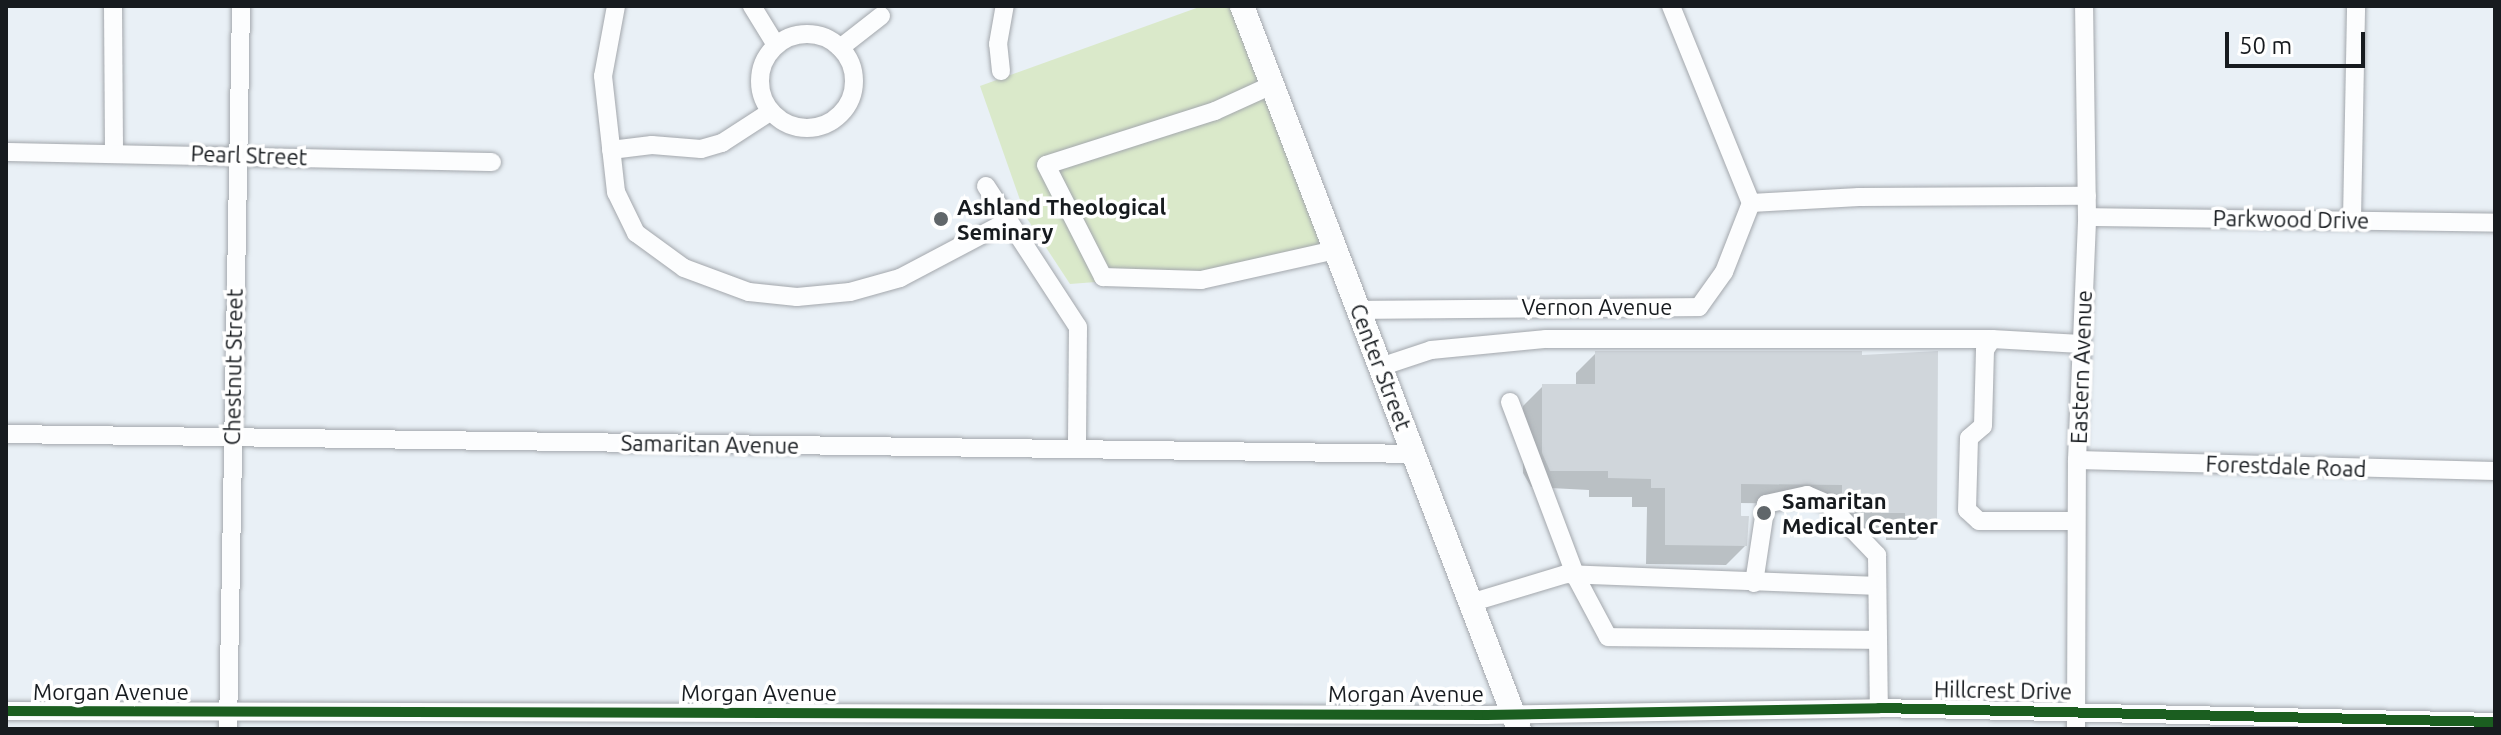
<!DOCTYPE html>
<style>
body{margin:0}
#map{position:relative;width:2501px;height:735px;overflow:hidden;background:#e9f0f6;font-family:Ubuntu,sans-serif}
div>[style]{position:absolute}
.green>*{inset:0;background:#dae9ca}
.shadow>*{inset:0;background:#0003}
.building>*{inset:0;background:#d0d6db}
.roads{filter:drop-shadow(0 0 2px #a3a7ac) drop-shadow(0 0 2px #a3a7ac)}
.minor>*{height:18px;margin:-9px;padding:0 9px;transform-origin:9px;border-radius:9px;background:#fcfdfe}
.minor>.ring{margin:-9px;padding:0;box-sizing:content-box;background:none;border:18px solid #fcfdfe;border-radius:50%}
.major>*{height:24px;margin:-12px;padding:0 12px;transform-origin:12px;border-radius:12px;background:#fcfdfe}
.cycleway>*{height:10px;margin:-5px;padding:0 5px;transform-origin:5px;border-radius:5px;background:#1b5e20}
.dots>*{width:22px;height:22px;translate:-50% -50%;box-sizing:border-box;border:4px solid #fff;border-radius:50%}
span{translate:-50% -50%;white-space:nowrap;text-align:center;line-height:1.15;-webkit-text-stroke:7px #fff;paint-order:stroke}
.street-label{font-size:22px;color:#171b1f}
.poi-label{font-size:22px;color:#171b1f;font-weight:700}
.left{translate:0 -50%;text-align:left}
.frame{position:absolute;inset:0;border:8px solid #171b1f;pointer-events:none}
.scale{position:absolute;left:2225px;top:32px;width:140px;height:36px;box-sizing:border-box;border:4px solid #171b1f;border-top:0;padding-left:10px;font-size:24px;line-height:28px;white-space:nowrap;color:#171b1f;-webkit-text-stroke:6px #fff;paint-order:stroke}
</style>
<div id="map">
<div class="green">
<i style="clip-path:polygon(1202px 6px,1234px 6px,1328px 242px,1198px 274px,1070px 284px,1026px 217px,980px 86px)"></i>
</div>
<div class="shadow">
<i style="clip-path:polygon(1596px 353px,1894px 357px,1936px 353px,1935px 521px,1916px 540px,1886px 540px,1886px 532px,1862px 532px,1862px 521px,1846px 521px,1846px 512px,1823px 512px,1823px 504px,1739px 503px,1746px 545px,1726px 565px,1646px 564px,1647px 507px,1632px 507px,1632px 497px,1589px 497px,1589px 490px,1531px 487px,1523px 473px,1523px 406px,1543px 386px,1576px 386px,1576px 373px)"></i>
</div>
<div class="building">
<i style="clip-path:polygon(1595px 351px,1862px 351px,1862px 355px,1938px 351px,1937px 521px,1905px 521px,1905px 513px,1881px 513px,1881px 502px,1865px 502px,1865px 493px,1842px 493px,1842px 485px,1741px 484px,1741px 516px,1749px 516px,1747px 546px,1665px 545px,1665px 488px,1651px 488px,1651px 479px,1608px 478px,1608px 471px,1550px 471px,1542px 453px,1542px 384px,1595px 384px)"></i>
</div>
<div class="roads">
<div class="minor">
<i style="left:113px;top:6px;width:145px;rotate:89.6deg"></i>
<i style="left:616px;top:6px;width:71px;rotate:100.5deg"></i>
<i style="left:603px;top:76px;width:117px;rotate:83.6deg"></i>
<i style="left:616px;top:192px;width:46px;rotate:64deg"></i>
<i style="left:636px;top:233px;width:59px;rotate:36.1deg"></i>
<i style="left:684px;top:268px;width:69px;rotate:20.3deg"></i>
<i style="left:749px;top:292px;width:48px;rotate:5.9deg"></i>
<i style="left:797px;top:297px;width:53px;rotate:-5.4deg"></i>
<i style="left:850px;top:292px;width:52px;rotate:-15.6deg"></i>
<i style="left:900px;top:278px;width:120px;rotate:-27.8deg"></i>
<i style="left:752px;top:6px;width:46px;rotate:58.4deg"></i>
<i class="ring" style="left:760px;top:34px;width:76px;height:76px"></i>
<i style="left:840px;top:48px;width:52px;rotate:-38deg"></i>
<i style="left:1001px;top:71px;width:27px;rotate:-96deg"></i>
<i style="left:998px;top:44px;width:39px;rotate:-80deg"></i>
<i style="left:1272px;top:85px;width:63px;rotate:155.5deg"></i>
<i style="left:1215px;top:111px;width:177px;rotate:162.3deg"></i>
<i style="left:1046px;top:165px;width:126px;rotate:63deg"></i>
<i style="left:1103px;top:277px;width:98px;rotate:1.8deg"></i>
<i style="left:1201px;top:280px;width:137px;rotate:-12.6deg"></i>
<i style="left:611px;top:150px;width:41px;rotate:-7deg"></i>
<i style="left:652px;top:145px;width:49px;rotate:4.7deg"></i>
<i style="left:701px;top:149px;width:22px;rotate:-16deg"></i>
<i style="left:722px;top:143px;width:57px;rotate:-32.9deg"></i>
<i style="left:6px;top:152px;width:486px;rotate:1.2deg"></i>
<i style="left:986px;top:186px;width:168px;rotate:56.9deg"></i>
<i style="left:1078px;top:327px;width:122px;rotate:90.5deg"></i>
<i style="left:1751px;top:203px;width:108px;rotate:-3.2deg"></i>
<i style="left:1859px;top:197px;width:228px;rotate:-0.3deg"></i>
<i style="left:2087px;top:217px;width:408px;rotate:0.8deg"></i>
<i style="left:2352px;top:219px;width:213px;rotate:-88.9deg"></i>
<i style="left:1358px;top:310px;width:341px;rotate:-0.5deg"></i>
<i style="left:1699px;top:307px;width:43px;rotate:-54.5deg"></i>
<i style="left:1724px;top:272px;width:74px;rotate:-68.6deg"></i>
<i style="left:1751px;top:203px;width:213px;rotate:-112.1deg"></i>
<i style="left:1380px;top:367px;width:54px;rotate:-18.4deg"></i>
<i style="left:1431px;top:350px;width:116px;rotate:-5.5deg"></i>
<i style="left:1546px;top:339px;width:446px"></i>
<i style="left:1510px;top:402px;width:187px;rotate:69.3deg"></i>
<i style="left:1576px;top:577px;width:68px;rotate:61.9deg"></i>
<i style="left:1608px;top:637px;width:270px;rotate:0.6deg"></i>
<i style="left:6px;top:434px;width:1408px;rotate:0.81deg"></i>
<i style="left:2077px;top:460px;width:418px;rotate:1.5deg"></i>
<i style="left:2076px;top:521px;width:97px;rotate:180deg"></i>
<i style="left:1979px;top:521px;width:16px;rotate:-137deg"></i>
<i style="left:1967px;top:510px;width:72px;rotate:-88.4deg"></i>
<i style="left:1969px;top:438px;width:18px;rotate:-41deg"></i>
<i style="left:1983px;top:426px;width:76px;rotate:-88.5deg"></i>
<i style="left:1985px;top:350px;width:13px;rotate:-58deg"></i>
<i style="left:1992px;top:339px;width:89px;rotate:3.2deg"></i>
<i style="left:1754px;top:583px;width:80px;rotate:-81.4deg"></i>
<i style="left:1766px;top:504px;width:42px;rotate:-12.4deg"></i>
<i style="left:1807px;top:495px;width:23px;rotate:23deg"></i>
<i style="left:1828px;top:504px;width:71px;rotate:46.1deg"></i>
<i style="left:1877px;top:555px;width:153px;rotate:89.3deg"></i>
<i style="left:1470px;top:603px;width:100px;rotate:-16.8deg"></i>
<i style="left:1566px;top:574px;width:311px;rotate:2.2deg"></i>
<i style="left:6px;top:711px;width:1481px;rotate:0.15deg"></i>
<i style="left:1487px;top:715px;width:392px;rotate:-1deg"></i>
<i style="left:1879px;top:708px;width:616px;rotate:1.3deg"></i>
<i style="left:228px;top:729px;width:723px;rotate:-88.97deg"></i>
<i style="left:2076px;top:729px;width:269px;rotate:-89.8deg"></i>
<i style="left:2077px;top:460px;width:243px;rotate:-87.6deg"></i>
<i style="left:2087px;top:217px;width:211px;rotate:-90.8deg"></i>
</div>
<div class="major">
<i style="left:1242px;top:6px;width:774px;rotate:69.04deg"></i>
</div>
</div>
<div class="cycleway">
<i style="left:6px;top:711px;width:1481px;rotate:0.15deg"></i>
<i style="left:1487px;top:715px;width:392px;rotate:-1deg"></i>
<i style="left:1879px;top:708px;width:616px;rotate:1.3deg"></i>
</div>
<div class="dots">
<i style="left:941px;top:219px;background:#60666a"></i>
<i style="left:1764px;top:513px;background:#60666a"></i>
</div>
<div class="street-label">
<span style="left:249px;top:155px;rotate:2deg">Pearl Street</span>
<span style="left:2291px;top:219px;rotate:1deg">Parkwood Drive</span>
<span style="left:1597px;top:307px">Vernon Avenue</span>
<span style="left:233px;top:367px;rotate:-89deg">Chestnut Street</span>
<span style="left:1381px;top:367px;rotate:69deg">Center Street</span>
<span style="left:2081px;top:367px;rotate:-88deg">Eastern Avenue</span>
<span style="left:710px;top:444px;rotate:1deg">Samaritan Avenue</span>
<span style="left:2286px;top:466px;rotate:2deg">Forestdale Road</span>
<span style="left:2003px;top:690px;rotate:1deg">Hillcrest Drive</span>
<span style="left:111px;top:692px">Morgan Avenue</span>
<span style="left:759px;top:693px">Morgan Avenue</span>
<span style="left:1406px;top:694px">Morgan Avenue</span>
</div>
<div class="poi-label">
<span class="left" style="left:957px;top:219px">Ashland Theological<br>Seminary</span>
<span class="left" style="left:1782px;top:513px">Samaritan<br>Medical Center</span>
</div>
<div class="frame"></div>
<div class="scale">50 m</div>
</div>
